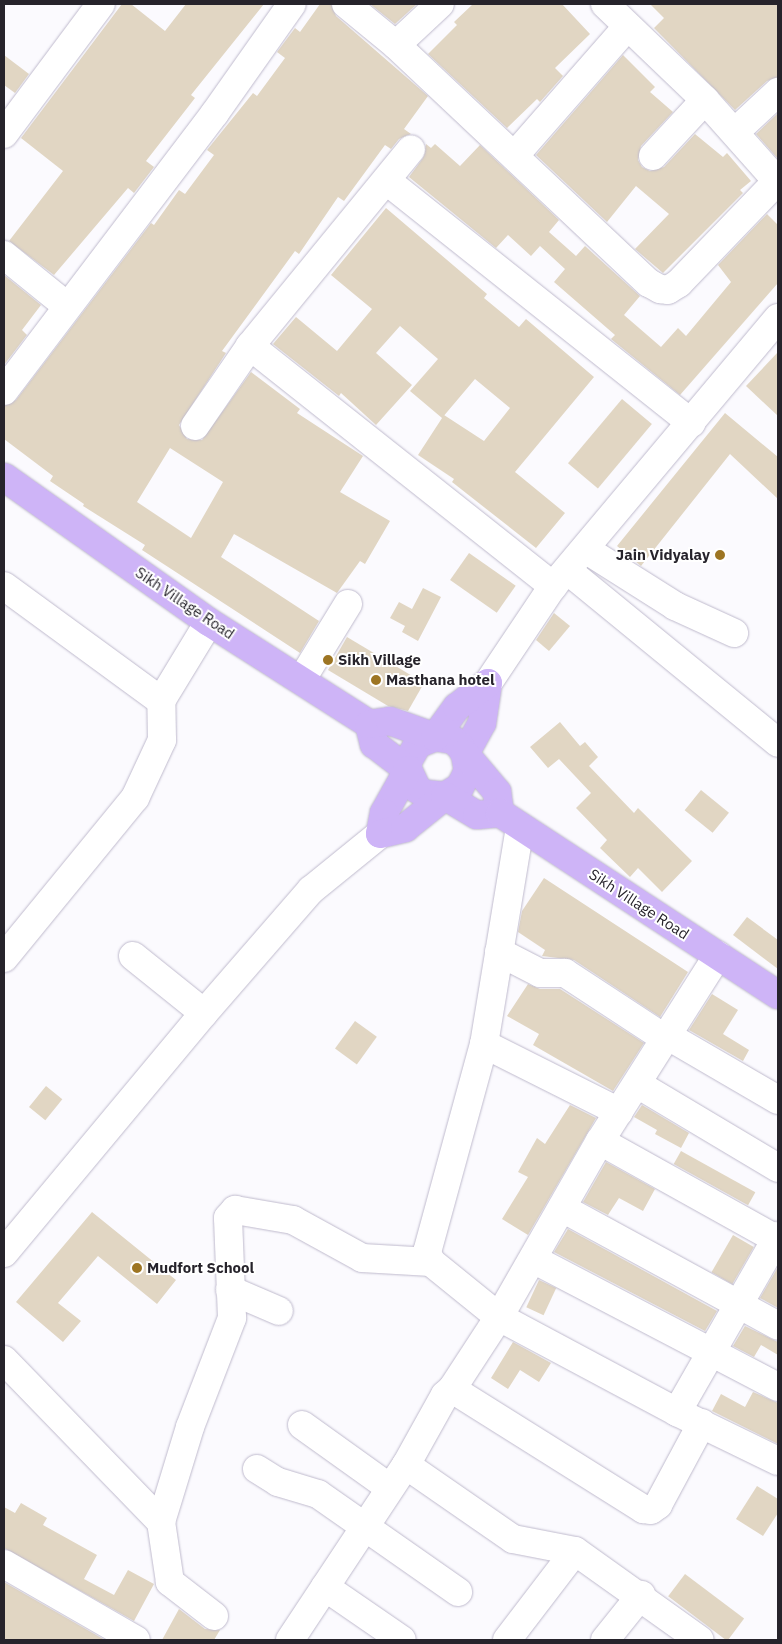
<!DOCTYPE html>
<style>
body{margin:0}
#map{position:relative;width:782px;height:1644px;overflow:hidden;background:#fbfafe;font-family:"IBM Plex Sans",sans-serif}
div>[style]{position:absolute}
.building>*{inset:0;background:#e1d6c3;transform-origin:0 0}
.roads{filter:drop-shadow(0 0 1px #bfbacd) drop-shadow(0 0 1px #bfbacd)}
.minor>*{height:28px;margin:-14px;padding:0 14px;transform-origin:14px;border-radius:14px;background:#fff}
.major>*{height:28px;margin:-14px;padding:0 14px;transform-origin:14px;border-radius:14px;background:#ceb4f7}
.dots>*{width:14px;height:14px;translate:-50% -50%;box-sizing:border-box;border:2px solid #fff;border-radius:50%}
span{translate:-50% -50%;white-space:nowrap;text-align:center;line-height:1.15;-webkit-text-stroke:4px #fff;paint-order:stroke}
.poi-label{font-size:15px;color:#26232b;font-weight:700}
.right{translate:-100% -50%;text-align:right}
.left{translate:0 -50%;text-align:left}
.street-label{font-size:15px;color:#26232b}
.frame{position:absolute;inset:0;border:5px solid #26232b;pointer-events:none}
</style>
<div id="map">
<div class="building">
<i style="clip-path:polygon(122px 4px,131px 4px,165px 31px,186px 4px,264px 4px,191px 95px,195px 98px,146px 161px,154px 167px,134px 193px,128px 188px,54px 275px,9px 241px,63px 171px,21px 138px)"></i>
<i style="clip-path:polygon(evenodd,320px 4px,331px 4px,336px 16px,428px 96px,404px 129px,411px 134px,399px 139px,391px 149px,385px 145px,344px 201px,338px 197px,299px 254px,295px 251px,222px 351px,226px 353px,179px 425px,187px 439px,202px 440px,251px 372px,300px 409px,297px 413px,363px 456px,340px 492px,390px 521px,365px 564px,360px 561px,337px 593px,234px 534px,221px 557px,319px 621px,300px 653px,142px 550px,145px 545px,83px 506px,84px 504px,50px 481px,53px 476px,4px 439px,4px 406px,16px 400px,151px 223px,154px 225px,179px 190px,185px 194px,214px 155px,207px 150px,253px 93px,257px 96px,285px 58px,277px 52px,295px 28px,300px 32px,320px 4px,170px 448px,223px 482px,191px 538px,137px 502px,170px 448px)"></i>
<i style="clip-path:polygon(370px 4px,417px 4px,395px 24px)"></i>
<i style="clip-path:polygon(473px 4px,562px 4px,590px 34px,555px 68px,563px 76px,540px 102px,537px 99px,507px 128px,428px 54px,457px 25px,454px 22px)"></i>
<i style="clip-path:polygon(650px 4px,778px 4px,778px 77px,767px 81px,735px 110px,654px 28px,664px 18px)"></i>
<i style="clip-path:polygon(4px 55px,29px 74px,15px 93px,4px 85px)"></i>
<i style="clip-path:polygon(623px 55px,655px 87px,650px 92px,673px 112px,641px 146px,638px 160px,642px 167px,650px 171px,664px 167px,695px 134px,723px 157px,727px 153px,751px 181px,740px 190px,743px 193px,663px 273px,635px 249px,669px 214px,636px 186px,607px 222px,536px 155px)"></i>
<i style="clip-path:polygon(777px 114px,778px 116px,778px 159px,756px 134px)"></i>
<i style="clip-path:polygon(426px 144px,431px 148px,435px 144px,460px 166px,480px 145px,559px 220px,549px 232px,576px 256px,585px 246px,640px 296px,624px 315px,661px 347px,678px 328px,686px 336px,731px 282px,718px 265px,767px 214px,778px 225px,778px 283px,680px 395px,611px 339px,615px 335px,554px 282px,565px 269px,540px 246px,531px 256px,508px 235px,496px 248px,409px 177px,423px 158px)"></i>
<i style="clip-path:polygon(386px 208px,487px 294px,484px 298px,519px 327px,526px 319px,594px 377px,515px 472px,565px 513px,536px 548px,452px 482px,454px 479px,418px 455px,444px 415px,484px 441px,510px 408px,475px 379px,442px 418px,410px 391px,438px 359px,400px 326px,376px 353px,412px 385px,376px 425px,341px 393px,339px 396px,273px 344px,296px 317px,337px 351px,372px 309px,331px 275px)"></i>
<i style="clip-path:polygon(4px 275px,41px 305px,22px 330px,27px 335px,4px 365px)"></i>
<i style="clip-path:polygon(778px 352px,778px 416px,746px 386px)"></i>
<i style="left:622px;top:399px;width:39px;height:84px;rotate:40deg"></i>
<i style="clip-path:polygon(725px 413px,778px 457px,778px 499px,730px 454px,641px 566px,617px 546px)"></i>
<i style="left:469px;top:553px;width:57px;height:33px;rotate:35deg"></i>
<i style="clip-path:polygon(423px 588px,441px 597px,418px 641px,402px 632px,405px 626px,390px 618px,399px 602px,412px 609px)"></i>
<i style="clip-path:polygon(554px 613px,570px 626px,549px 651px,536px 640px)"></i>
<i style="clip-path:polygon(347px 637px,424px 683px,408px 711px,388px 706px,328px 670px)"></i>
<i style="clip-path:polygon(560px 722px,580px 746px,585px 742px,598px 757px,589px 766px,634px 813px,638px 808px,692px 861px,662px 892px,638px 868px,630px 877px,600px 848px,607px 840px,576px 808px,591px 793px,559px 759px,548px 768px,530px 747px)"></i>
<i style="left:701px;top:790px;width:36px;height:26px;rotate:39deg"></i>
<i style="clip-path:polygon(544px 878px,688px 972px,660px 1017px,574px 960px,542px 956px,545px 950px,518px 932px,522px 911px)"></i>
<i style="clip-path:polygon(747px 917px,778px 940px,778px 969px,733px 935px)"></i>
<i style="clip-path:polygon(528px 984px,540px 989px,560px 989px,644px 1043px,613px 1091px,533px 1045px,539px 1034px,507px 1016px)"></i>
<i style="clip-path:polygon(712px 994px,738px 1010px,723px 1034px,749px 1050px,743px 1061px,689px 1030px)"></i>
<i style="left:355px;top:1021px;width:27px;height:34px;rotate:36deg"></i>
<i style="left:46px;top:1086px;width:21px;height:27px;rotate:39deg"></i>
<i style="clip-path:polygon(570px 1105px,596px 1118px,528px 1235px,502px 1219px,528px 1177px,518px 1172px,537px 1138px,545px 1144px)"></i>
<i style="clip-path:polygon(642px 1105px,689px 1133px,681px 1148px,655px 1134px,657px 1130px,634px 1117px)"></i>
<i style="left:681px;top:1151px;width:85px;height:15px;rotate:29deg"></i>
<i style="clip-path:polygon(606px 1162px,655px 1189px,643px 1211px,619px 1198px,608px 1215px,583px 1202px)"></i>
<i style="clip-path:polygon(92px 1212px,176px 1280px,157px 1304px,98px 1256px,58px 1303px,81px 1321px,63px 1342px,16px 1302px)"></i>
<i style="clip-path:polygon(568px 1229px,717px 1311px,705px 1331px,554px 1252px)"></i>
<i style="left:733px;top:1235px;width:24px;height:43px;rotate:30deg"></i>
<i style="clip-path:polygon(778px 1267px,778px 1308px,760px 1298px)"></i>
<i style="left:539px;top:1280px;width:19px;height:30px;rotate:25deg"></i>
<i style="clip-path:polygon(745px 1326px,778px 1342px,778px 1355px,761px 1345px,754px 1357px,733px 1346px)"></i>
<i style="clip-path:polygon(513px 1342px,551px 1363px,539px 1382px,520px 1370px,508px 1389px,491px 1378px)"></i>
<i style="clip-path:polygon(753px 1392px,778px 1403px,778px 1444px,712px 1411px,721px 1394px,745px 1407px)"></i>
<i style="clip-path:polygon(757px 1486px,778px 1499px,778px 1513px,763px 1536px,736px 1519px)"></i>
<i style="clip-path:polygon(21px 1503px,47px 1518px,43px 1525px,97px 1555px,84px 1579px,114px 1595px,128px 1570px,154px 1584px,134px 1621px,4px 1548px,4px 1507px,15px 1513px)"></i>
<i style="left:685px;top:1574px;width:74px;height:28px;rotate:37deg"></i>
<i style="clip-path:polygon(4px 1582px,105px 1640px,4px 1640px)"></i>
<i style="clip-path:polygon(179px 1609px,205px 1629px,220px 1630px,214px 1640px,162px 1640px)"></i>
</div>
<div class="roads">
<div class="minor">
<i style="left:346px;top:4px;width:65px;rotate:39.4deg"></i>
<i style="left:396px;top:45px;width:60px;rotate:-43deg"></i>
<i style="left:605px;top:4px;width:139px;rotate:43.8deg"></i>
<i style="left:705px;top:100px;width:110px;rotate:48.3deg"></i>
<i style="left:396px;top:45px;width:347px;rotate:43.3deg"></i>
<i style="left:649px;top:283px;width:13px;rotate:29deg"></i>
<i style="left:660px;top:289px;width:8px;rotate:7deg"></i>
<i style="left:668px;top:290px;width:13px;rotate:-32deg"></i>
<i style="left:679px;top:283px;width:141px;rotate:-46.1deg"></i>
<i style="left:735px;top:132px;width:59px;rotate:-42.9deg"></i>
<i style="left:4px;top:134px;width:162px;rotate:-53.3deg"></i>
<i style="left:515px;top:155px;width:170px;rotate:-48.8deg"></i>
<i style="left:653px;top:156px;width:76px;rotate:-47.1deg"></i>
<i style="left:387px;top:181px;width:389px;rotate:38.5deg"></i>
<i style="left:4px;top:255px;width:81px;rotate:39deg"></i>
<i style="left:250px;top:346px;width:387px;rotate:38.4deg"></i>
<i style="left:4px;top:391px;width:349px;rotate:-52.8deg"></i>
<i style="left:215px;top:113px;width:133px;rotate:-54.8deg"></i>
<i style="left:195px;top:426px;width:97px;rotate:-55.5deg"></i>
<i style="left:250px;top:346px;width:254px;rotate:-50.7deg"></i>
<i style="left:585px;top:549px;width:107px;rotate:32.3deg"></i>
<i style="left:675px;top:606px;width:65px;rotate:24.6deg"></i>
<i style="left:567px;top:570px;width:273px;rotate:39.3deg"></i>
<i style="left:4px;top:586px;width:195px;rotate:36.2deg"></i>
<i style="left:161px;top:701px;width:92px;rotate:-58.7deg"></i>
<i style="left:302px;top:679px;width:88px;rotate:-58.5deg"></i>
<i style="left:488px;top:683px;width:117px;rotate:-56.2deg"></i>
<i style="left:553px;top:586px;width:350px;rotate:-50deg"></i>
<i style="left:520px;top:827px;width:220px;rotate:99.4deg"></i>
<i style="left:484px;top:1044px;width:216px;rotate:105.3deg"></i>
<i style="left:427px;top:1252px;width:11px;rotate:68deg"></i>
<i style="left:431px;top:1262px;width:87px;rotate:39deg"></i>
<i style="left:499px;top:1317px;width:202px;rotate:28.1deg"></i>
<i style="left:677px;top:1412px;width:112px;rotate:25.9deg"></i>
<i style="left:499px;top:952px;width:46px;rotate:27.1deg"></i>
<i style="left:540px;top:973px;width:25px"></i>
<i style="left:565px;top:973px;width:121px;rotate:33.2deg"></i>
<i style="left:133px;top:956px;width:91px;rotate:38.8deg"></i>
<i style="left:4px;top:958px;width:207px;rotate:-50.7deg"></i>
<i style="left:135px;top:798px;width:64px;rotate:-65deg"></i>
<i style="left:162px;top:740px;width:39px;rotate:-91deg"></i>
<i style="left:668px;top:1036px;width:127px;rotate:30.2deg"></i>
<i style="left:484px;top:1044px;width:151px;rotate:26.7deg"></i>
<i style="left:639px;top:1085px;width:162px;rotate:30.8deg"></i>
<i style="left:600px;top:1141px;width:204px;rotate:29.1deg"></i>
<i style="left:562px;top:1208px;width:246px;rotate:28.6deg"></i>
<i style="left:4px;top:1253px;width:312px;rotate:-50.2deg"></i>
<i style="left:204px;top:1013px;width:163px;rotate:-49deg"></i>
<i style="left:311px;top:890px;width:89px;rotate:-39.1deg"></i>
<i style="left:533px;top:1259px;width:276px;rotate:27.6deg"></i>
<i style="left:230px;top:1290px;width:53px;rotate:23.2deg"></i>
<i style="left:4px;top:1360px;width:226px;rotate:45.9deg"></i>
<i style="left:452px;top:1389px;width:226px;rotate:32.1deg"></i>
<i style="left:643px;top:1509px;width:8px;rotate:7deg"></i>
<i style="left:651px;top:1510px;width:9px;rotate:-36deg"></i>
<i style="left:658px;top:1505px;width:93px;rotate:-61.8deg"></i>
<i style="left:677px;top:1412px;width:203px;rotate:-60.2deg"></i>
<i style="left:302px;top:1425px;width:108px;rotate:35.6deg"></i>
<i style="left:406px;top:1465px;width:130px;rotate:34.7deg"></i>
<i style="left:513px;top:1539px;width:63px;rotate:11deg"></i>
<i style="left:575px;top:1551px;width:112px;rotate:127.4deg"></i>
<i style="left:257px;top:1469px;width:25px;rotate:32deg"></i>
<i style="left:278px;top:1482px;width:42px;rotate:16.7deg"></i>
<i style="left:318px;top:1494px;width:171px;rotate:35deg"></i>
<i style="left:575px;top:1551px;width:153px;rotate:35.5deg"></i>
<i style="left:4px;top:1564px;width:152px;rotate:29.9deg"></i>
<i style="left:325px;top:1587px;width:93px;rotate:34.5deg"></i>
<i style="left:214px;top:1616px;width:56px;rotate:-142.3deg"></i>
<i style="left:170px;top:1582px;width:61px;rotate:-98.5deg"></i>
<i style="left:161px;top:1522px;width:99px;rotate:-73deg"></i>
<i style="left:190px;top:1427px;width:117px;rotate:-68.9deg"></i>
<i style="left:232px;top:1318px;width:100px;rotate:-92.3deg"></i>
<i style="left:228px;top:1218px;width:11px;rotate:-49deg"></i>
<i style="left:235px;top:1210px;width:59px;rotate:9.8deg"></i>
<i style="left:293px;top:1220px;width:79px;rotate:28.8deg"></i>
<i style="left:362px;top:1258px;width:69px;rotate:3.3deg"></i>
<i style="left:290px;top:1640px;width:210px;rotate:-56.5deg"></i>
<i style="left:406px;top:1465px;width:80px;rotate:-60.9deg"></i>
<i style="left:445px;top:1395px;width:9px;rotate:-41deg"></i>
<i style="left:452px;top:1389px;width:86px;rotate:-56.9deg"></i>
<i style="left:499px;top:1317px;width:203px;rotate:-60.2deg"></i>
<i style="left:600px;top:1141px;width:220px;rotate:-57.6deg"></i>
<i style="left:605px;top:1640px;width:58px;rotate:-51.3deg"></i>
</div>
<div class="major">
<i style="left:4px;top:477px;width:251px;rotate:35.3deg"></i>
<i style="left:209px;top:622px;width:190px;rotate:32.5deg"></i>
<i style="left:488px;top:683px;width:40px;rotate:98.5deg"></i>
<i style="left:482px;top:723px;width:35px;rotate:119deg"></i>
<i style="left:465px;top:754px;width:17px;rotate:80deg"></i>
<i style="left:468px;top:771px;width:18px;rotate:117deg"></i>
<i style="left:460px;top:787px;width:17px;rotate:149deg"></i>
<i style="left:445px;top:796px;width:20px;rotate:-174deg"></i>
<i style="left:425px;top:794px;width:9px;rotate:-148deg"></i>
<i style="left:417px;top:789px;width:21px;rotate:-115deg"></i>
<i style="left:408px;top:770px;width:9px;rotate:-90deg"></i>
<i style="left:408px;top:761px;width:20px;rotate:-60deg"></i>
<i style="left:418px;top:744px;width:18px;rotate:-22deg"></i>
<i style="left:435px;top:737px;width:18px;rotate:9deg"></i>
<i style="left:453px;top:740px;width:9px;rotate:41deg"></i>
<i style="left:460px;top:746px;width:9px;rotate:58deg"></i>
<i style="left:465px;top:754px;width:50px;rotate:49.9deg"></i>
<i style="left:497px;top:792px;width:21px;rotate:82deg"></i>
<i style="left:369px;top:724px;width:21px;rotate:76deg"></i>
<i style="left:374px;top:744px;width:43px;rotate:37.4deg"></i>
<i style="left:408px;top:770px;width:49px;rotate:119.2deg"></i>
<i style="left:384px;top:813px;width:21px;rotate:101deg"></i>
<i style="left:380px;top:834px;width:26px;rotate:-13deg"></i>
<i style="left:405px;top:828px;width:51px;rotate:-38.7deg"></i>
<i style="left:445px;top:796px;width:37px;rotate:31deg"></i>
<i style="left:477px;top:815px;width:23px;rotate:-5deg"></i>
<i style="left:369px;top:724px;width:21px;rotate:-8deg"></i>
<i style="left:390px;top:721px;width:48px;rotate:19.6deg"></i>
<i style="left:435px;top:737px;width:37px;rotate:-54deg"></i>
<i style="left:457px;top:707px;width:39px;rotate:-38deg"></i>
<i style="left:500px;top:813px;width:332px;rotate:33.2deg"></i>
</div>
</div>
<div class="dots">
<i style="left:720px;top:555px;background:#9d7523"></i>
<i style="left:328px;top:660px;background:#9d7523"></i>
<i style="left:376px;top:680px;background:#9d7523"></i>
<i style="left:137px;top:1268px;background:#9d7523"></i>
</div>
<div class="poi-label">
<span class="right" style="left:710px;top:555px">Jain Vidyalay</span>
<span class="left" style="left:338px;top:660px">Sikh Village</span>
<span class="left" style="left:386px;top:680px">Masthana hotel</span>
<span class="left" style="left:147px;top:1268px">Mudfort School</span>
</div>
<div class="street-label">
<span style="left:185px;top:603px;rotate:34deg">Sikh Village Road</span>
<span style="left:639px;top:904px;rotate:33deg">Sikh Village Road</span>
</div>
<div class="frame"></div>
</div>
